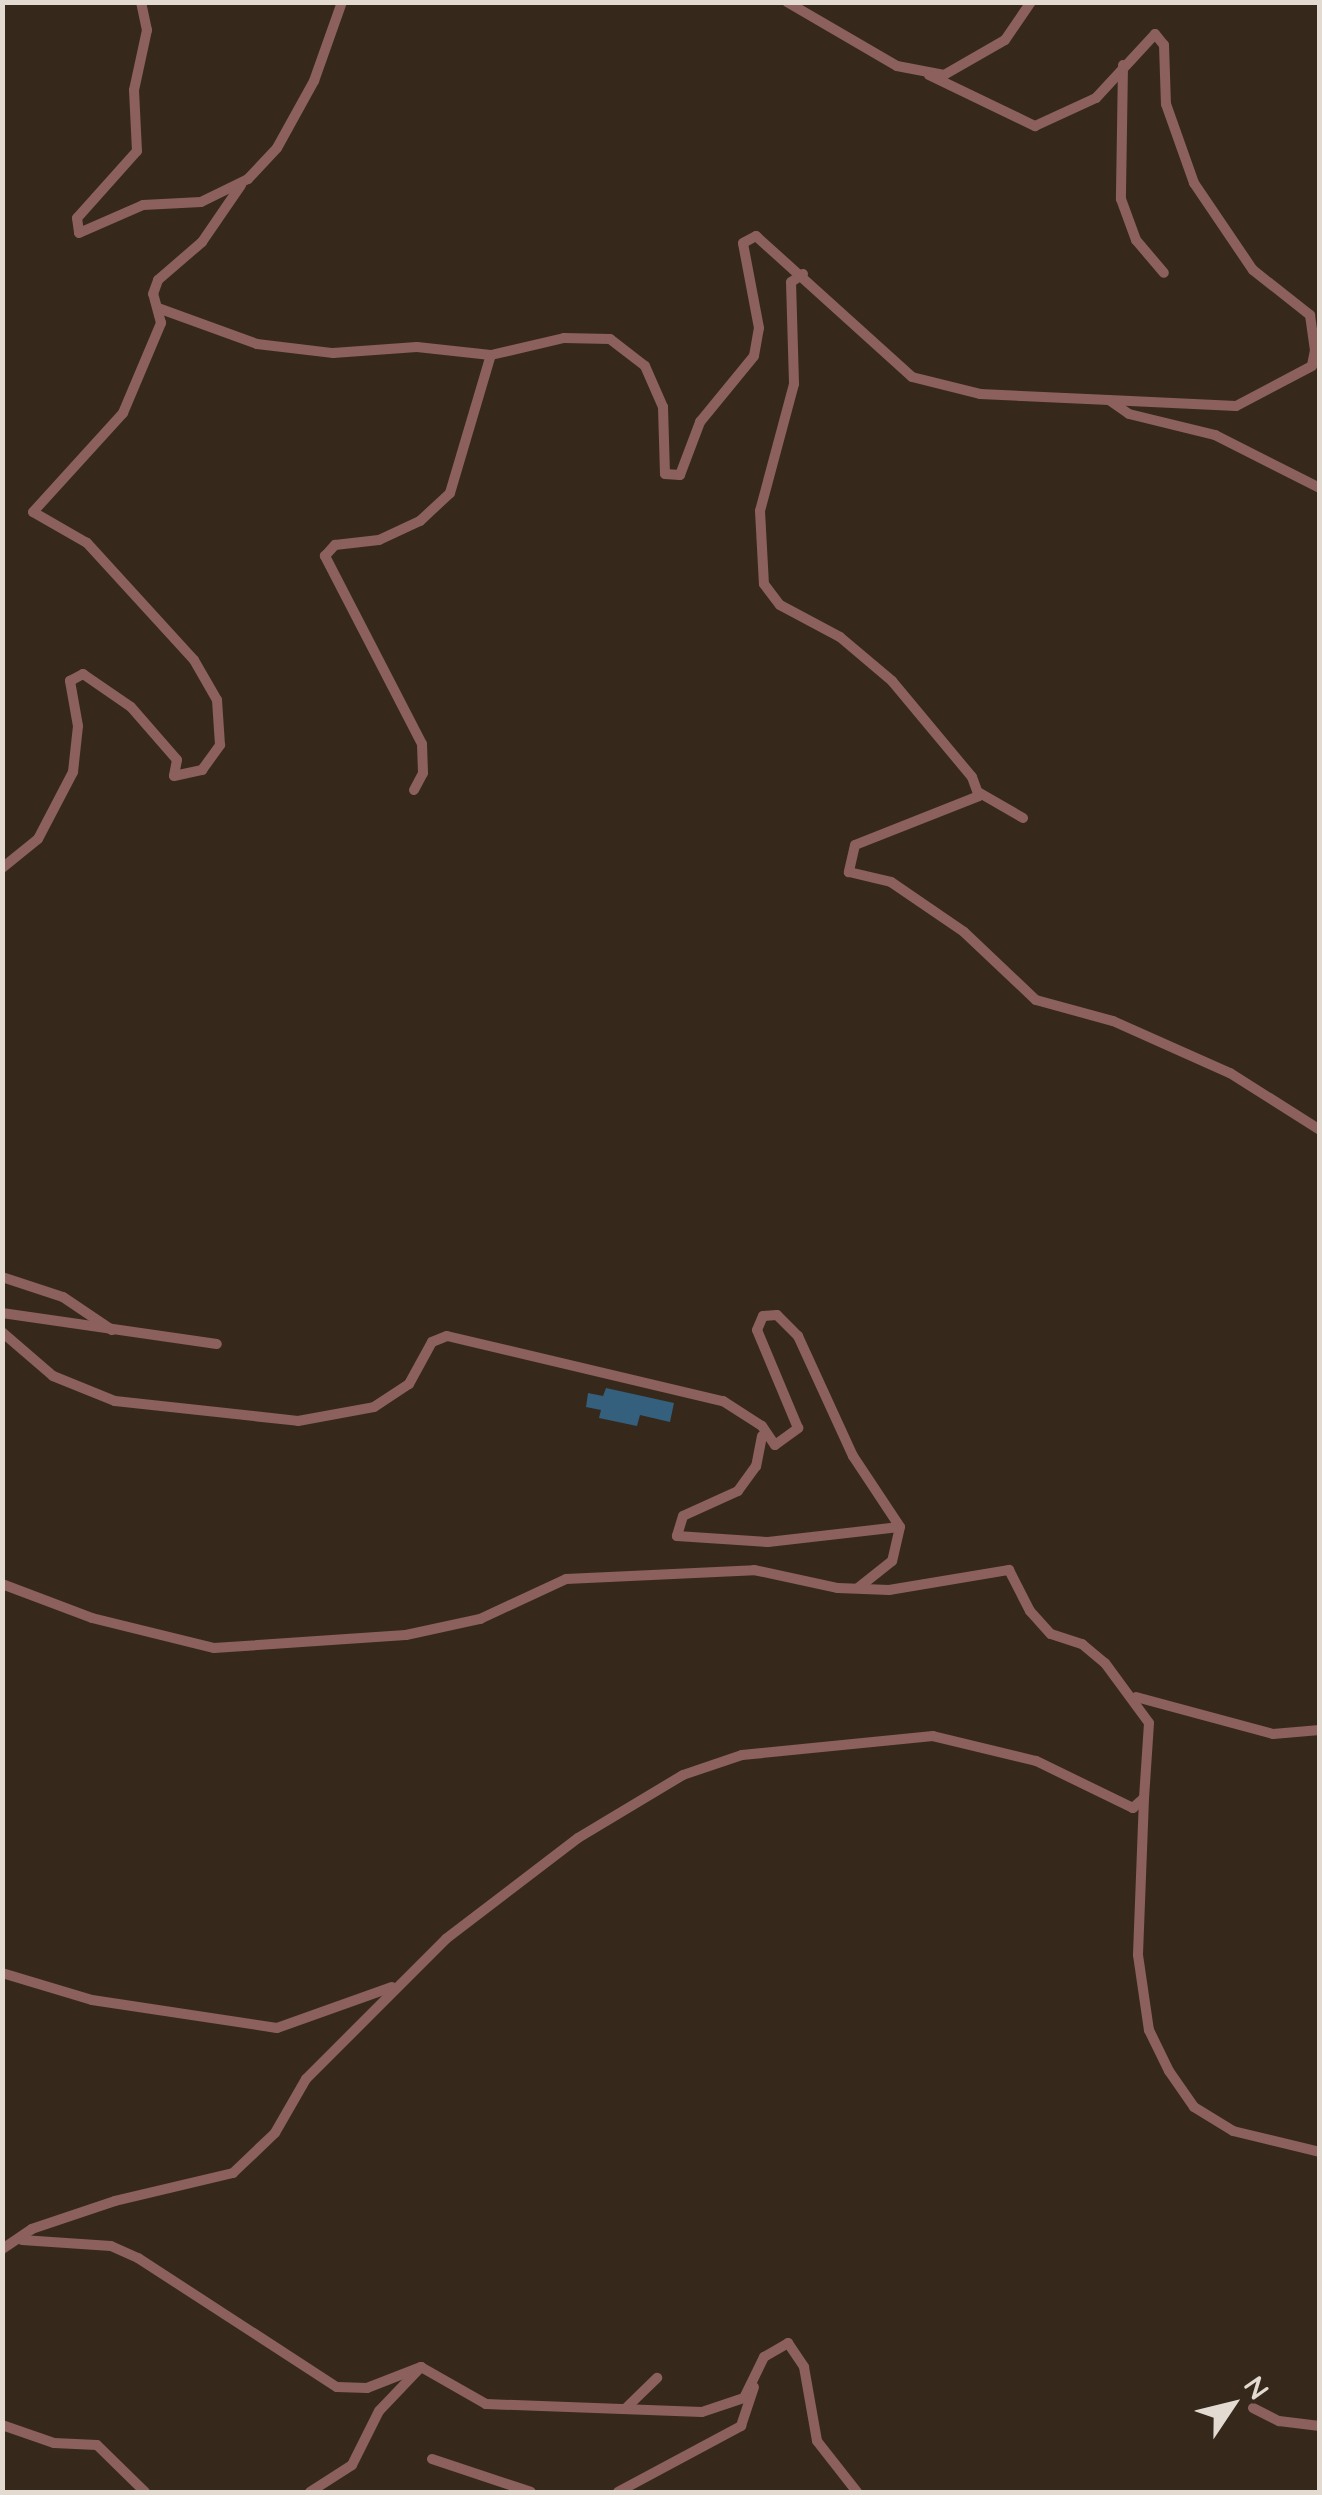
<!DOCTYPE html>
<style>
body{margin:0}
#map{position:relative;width:1322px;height:2495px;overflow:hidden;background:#36291b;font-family:Quicksand,sans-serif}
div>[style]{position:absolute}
.water>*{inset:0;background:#345f7d}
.street>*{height:10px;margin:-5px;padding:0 5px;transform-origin:5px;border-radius:5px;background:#8c605d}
span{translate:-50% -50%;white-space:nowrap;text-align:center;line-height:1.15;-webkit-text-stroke:8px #36291b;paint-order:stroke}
.frame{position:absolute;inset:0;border:5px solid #e3dad2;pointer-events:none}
.north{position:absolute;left:1182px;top:2355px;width:100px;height:100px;-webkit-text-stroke:8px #36291b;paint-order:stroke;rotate:55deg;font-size:28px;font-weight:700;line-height:40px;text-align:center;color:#e3dad2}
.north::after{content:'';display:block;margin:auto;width:35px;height:45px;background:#e3dad2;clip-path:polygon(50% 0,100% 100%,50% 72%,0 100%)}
</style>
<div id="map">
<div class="water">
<i style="clip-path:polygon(606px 1388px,674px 1403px,670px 1422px,640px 1415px,637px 1426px,599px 1418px,601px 1410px,586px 1407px,588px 1393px,603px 1396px)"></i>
</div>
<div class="street">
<i style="left:141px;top:2px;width:29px;rotate:78deg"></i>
<i style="left:147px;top:30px;width:61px;rotate:102.2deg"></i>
<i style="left:134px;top:90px;width:61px;rotate:87.2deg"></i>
<i style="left:137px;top:151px;width:90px;rotate:131.8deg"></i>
<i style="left:77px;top:218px;width:15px;rotate:82deg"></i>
<i style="left:79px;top:233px;width:70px;rotate:-23.6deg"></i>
<i style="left:143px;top:205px;width:58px;rotate:-3deg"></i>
<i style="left:201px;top:202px;width:52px;rotate:-26.1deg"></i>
<i style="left:248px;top:179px;width:42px;rotate:-46.9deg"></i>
<i style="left:277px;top:148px;width:77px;rotate:-61.1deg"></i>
<i style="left:314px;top:81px;width:84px;rotate:-70.5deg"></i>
<i style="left:787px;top:2px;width:127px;rotate:30.2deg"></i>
<i style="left:897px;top:66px;width:48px;rotate:10.8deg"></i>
<i style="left:944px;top:75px;width:70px;rotate:-29.8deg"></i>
<i style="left:1005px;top:40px;width:46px;rotate:-55.6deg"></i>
<i style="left:1123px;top:65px;width:134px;rotate:90.9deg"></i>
<i style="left:1121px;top:199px;width:44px;rotate:69.9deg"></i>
<i style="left:1136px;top:240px;width:43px;rotate:49.7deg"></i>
<i style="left:929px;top:75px;width:118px;rotate:25.7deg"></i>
<i style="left:1035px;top:126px;width:67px;rotate:-24.7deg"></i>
<i style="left:1096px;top:98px;width:87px;rotate:-47.3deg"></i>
<i style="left:1155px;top:34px;width:14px;rotate:51deg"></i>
<i style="left:1164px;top:45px;width:59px;rotate:88.1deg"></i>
<i style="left:1166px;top:104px;width:84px;rotate:70.5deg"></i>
<i style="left:1194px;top:183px;width:105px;rotate:55.9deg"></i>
<i style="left:1253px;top:270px;width:73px;rotate:38.3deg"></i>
<i style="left:1310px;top:315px;width:35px;rotate:82deg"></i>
<i style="left:1315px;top:350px;width:16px;rotate:101deg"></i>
<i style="left:1312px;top:366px;width:86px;rotate:152.2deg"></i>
<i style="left:1236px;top:406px;width:127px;rotate:-177.3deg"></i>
<i style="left:1109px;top:400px;width:24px;rotate:35deg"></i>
<i style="left:1129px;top:414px;width:89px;rotate:13.7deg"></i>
<i style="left:1215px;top:435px;width:118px;rotate:26.8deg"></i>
<i style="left:803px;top:274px;width:14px;rotate:146deg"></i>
<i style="left:791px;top:282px;width:102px;rotate:88.3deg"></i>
<i style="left:794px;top:384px;width:131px;rotate:105deg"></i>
<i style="left:760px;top:511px;width:73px;rotate:86.9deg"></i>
<i style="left:764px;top:584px;width:26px;rotate:53deg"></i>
<i style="left:780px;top:605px;width:68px;rotate:28.1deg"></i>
<i style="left:840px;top:637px;width:68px;rotate:40.2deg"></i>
<i style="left:892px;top:681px;width:125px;rotate:50.2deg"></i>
<i style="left:972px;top:777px;width:20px;rotate:70deg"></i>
<i style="left:979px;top:796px;width:133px;rotate:158.4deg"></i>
<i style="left:855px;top:845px;width:28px;rotate:103deg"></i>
<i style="left:849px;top:872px;width:43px;rotate:13.4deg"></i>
<i style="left:891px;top:882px;width:88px;rotate:34.4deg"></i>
<i style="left:964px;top:932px;width:99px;rotate:43.4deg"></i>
<i style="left:1036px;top:1000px;width:80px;rotate:15.3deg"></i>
<i style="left:1113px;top:1021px;width:128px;rotate:24deg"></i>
<i style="left:1230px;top:1073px;width:107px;rotate:32.3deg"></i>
<i style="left:158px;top:308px;width:105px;rotate:20deg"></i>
<i style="left:257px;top:344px;width:77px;rotate:6.8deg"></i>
<i style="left:333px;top:353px;width:84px;rotate:-4.1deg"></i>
<i style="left:417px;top:347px;width:74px;rotate:6.2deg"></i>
<i style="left:491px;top:355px;width:75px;rotate:-13.1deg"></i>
<i style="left:564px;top:338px;width:46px;rotate:1.2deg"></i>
<i style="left:610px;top:339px;width:44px;rotate:37.6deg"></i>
<i style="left:645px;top:366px;width:45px;rotate:66.3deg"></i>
<i style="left:663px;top:407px;width:67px;rotate:88.3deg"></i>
<i style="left:665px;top:474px;width:15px;rotate:4deg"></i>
<i style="left:680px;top:475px;width:57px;rotate:-69.3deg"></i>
<i style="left:700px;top:422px;width:85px;rotate:-50.7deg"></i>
<i style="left:754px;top:356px;width:28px;rotate:-80deg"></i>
<i style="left:759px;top:328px;width:86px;rotate:-100.7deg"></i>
<i style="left:743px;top:243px;width:15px;rotate:-28deg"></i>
<i style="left:756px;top:236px;width:210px;rotate:42.1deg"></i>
<i style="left:912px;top:377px;width:70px;rotate:14deg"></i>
<i style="left:980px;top:394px;width:129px;rotate:2.7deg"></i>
<i style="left:414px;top:790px;width:19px;rotate:-62deg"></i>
<i style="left:423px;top:773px;width:29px;rotate:-92deg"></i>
<i style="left:422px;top:744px;width:212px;rotate:-117.3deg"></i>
<i style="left:325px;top:556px;width:15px;rotate:-48deg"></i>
<i style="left:335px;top:545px;width:44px;rotate:-6.5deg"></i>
<i style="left:379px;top:540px;width:45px;rotate:-24.9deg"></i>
<i style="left:420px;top:521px;width:41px;rotate:-43deg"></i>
<i style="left:450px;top:493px;width:144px;rotate:-73.5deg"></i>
<i style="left:978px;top:792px;width:52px;rotate:30deg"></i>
<i style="left:2px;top:868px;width:46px;rotate:-38.9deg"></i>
<i style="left:38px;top:839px;width:76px;rotate:-62.4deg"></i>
<i style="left:73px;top:772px;width:46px;rotate:-83.8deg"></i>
<i style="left:78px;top:726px;width:46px;rotate:-100.1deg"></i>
<i style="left:70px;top:681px;width:15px;rotate:-28deg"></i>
<i style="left:83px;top:674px;width:58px;rotate:34.5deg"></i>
<i style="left:131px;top:707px;width:70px;rotate:49deg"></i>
<i style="left:177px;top:760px;width:16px;rotate:101deg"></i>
<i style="left:174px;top:776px;width:29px;rotate:-12deg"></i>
<i style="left:202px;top:770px;width:31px;rotate:-54deg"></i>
<i style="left:220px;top:745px;width:45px;rotate:-93.8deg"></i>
<i style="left:217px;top:700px;width:46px;rotate:-119.9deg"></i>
<i style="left:194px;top:660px;width:159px;rotate:-132.4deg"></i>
<i style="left:87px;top:543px;width:62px;rotate:-150.1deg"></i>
<i style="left:33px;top:512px;width:134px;rotate:-47.7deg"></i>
<i style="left:123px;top:413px;width:98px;rotate:-67.1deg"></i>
<i style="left:161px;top:323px;width:30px;rotate:-105deg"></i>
<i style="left:153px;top:294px;width:15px;rotate:-70deg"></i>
<i style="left:158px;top:280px;width:58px;rotate:-40.8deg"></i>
<i style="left:202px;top:242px;width:69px;rotate:-55.6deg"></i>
<i style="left:2px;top:1277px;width:64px;rotate:18.2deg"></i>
<i style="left:63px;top:1297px;width:59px;rotate:34deg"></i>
<i style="left:2px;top:1313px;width:217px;rotate:8.2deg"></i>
<i style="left:2px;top:1332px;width:67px;rotate:40.8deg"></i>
<i style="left:53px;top:1376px;width:67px;rotate:22deg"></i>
<i style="left:115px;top:1401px;width:184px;rotate:6.2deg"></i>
<i style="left:298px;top:1421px;width:77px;rotate:-10.4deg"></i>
<i style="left:374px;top:1407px;width:42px;rotate:-33.3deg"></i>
<i style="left:409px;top:1384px;width:48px;rotate:-61.3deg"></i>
<i style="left:432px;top:1342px;width:16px;rotate:-22deg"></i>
<i style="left:447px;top:1336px;width:284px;rotate:13.3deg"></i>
<i style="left:723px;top:1401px;width:46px;rotate:32.7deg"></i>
<i style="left:762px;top:1426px;width:23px;rotate:56deg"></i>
<i style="left:775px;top:1445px;width:29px;rotate:-36deg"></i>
<i style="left:798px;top:1428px;width:106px;rotate:-112.7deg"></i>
<i style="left:757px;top:1330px;width:15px;rotate:-67deg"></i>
<i style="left:763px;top:1316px;width:14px;rotate:-4deg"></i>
<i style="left:777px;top:1315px;width:30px;rotate:45deg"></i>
<i style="left:798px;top:1336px;width:132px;rotate:65.4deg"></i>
<i style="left:853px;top:1456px;width:85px;rotate:56.5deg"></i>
<i style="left:900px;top:1527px;width:35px;rotate:103deg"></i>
<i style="left:892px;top:1561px;width:43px;rotate:141.5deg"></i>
<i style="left:762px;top:1436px;width:31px;rotate:101deg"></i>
<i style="left:756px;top:1466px;width:31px;rotate:126deg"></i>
<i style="left:738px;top:1491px;width:60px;rotate:155.6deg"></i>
<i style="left:683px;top:1516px;width:21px;rotate:107deg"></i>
<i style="left:677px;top:1536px;width:91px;rotate:3.8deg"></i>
<i style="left:768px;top:1542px;width:132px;rotate:-6.5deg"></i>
<i style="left:2px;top:1584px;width:96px;rotate:20.7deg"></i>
<i style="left:92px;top:1618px;width:126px;rotate:13.8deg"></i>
<i style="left:214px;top:1648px;width:192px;rotate:-3.9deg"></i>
<i style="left:406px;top:1635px;width:76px;rotate:-12.2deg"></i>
<i style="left:480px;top:1619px;width:95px;rotate:-24.9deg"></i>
<i style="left:566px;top:1579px;width:188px;rotate:-2.7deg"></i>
<i style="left:754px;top:1570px;width:86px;rotate:12.1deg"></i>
<i style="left:838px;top:1588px;width:51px;rotate:2.2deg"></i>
<i style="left:889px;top:1590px;width:122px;rotate:-9.5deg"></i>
<i style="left:1009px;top:1570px;width:46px;rotate:62.9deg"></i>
<i style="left:1030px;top:1611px;width:31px;rotate:48deg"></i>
<i style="left:1051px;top:1634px;width:33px;rotate:18deg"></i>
<i style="left:1082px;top:1644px;width:30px;rotate:40deg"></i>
<i style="left:1105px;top:1663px;width:74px;rotate:53.7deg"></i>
<i style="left:1149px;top:1723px;width:75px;rotate:93.8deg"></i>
<i style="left:1144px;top:1798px;width:15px;rotate:138deg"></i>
<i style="left:1133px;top:1808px;width:108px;rotate:-154.1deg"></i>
<i style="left:1036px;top:1761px;width:106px;rotate:-166.4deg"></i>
<i style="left:933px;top:1736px;width:192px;rotate:174.3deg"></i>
<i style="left:742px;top:1755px;width:62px;rotate:161.3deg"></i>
<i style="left:683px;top:1775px;width:122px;rotate:149deg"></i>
<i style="left:578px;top:1838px;width:166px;rotate:142.6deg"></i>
<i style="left:446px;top:1939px;width:198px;rotate:135deg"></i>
<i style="left:306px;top:2079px;width:62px;rotate:119.9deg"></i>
<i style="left:275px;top:2133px;width:58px;rotate:136.4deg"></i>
<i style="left:233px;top:2173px;width:121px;rotate:166.7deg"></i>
<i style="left:115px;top:2201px;width:88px;rotate:161.4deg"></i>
<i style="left:32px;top:2229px;width:36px;rotate:146deg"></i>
<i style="left:1136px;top:1697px;width:142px;rotate:15.1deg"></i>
<i style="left:1273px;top:1734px;width:47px;rotate:-4.9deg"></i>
<i style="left:1144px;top:1798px;width:157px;rotate:92.2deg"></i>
<i style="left:1138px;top:1955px;width:76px;rotate:81.7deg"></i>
<i style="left:1149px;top:2030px;width:46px;rotate:64deg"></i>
<i style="left:1169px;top:2071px;width:44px;rotate:55.2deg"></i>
<i style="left:1194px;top:2107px;width:46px;rotate:31.6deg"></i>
<i style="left:1233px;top:2131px;width:89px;rotate:13.6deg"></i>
<i style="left:2px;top:1973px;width:94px;rotate:16.7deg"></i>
<i style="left:92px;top:2000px;width:187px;rotate:8.6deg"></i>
<i style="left:277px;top:2028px;width:122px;rotate:-19.6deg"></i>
<i style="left:22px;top:2240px;width:89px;rotate:3.9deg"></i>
<i style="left:111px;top:2246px;width:30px;rotate:24deg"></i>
<i style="left:138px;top:2258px;width:237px;rotate:33deg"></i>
<i style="left:337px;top:2387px;width:30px;rotate:2deg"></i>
<i style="left:367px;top:2388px;width:58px;rotate:-21.3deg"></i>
<i style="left:421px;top:2367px;width:75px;rotate:29.6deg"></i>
<i style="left:486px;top:2404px;width:216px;rotate:2.1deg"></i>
<i style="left:702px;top:2412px;width:44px;rotate:-18.4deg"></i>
<i style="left:744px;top:2398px;width:46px;rotate:-64deg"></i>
<i style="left:764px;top:2357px;width:28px;rotate:-30deg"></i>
<i style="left:788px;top:2343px;width:29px;rotate:56deg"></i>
<i style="left:804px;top:2367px;width:75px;rotate:80deg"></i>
<i style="left:817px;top:2441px;width:65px;rotate:51.9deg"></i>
<i style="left:1253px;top:2408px;width:29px;rotate:27deg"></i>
<i style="left:1279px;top:2421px;width:41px;rotate:7deg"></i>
<i style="left:625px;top:2409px;width:45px;rotate:-44.1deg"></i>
<i style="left:2px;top:2425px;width:55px;rotate:19.1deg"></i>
<i style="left:54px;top:2443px;width:43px;rotate:2.7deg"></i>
<i style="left:97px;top:2445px;width:67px;rotate:44.4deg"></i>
<i style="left:432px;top:2459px;width:104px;rotate:18.4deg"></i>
<i style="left:310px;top:2492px;width:50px;rotate:-32.7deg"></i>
<i style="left:352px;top:2465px;width:60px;rotate:-63.4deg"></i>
<i style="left:379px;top:2411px;width:61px;rotate:-46.3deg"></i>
<i style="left:618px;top:2492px;width:140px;rotate:-28.2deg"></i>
<i style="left:741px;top:2426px;width:41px;rotate:-71.6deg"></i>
</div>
<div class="frame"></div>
<div class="north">N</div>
</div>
